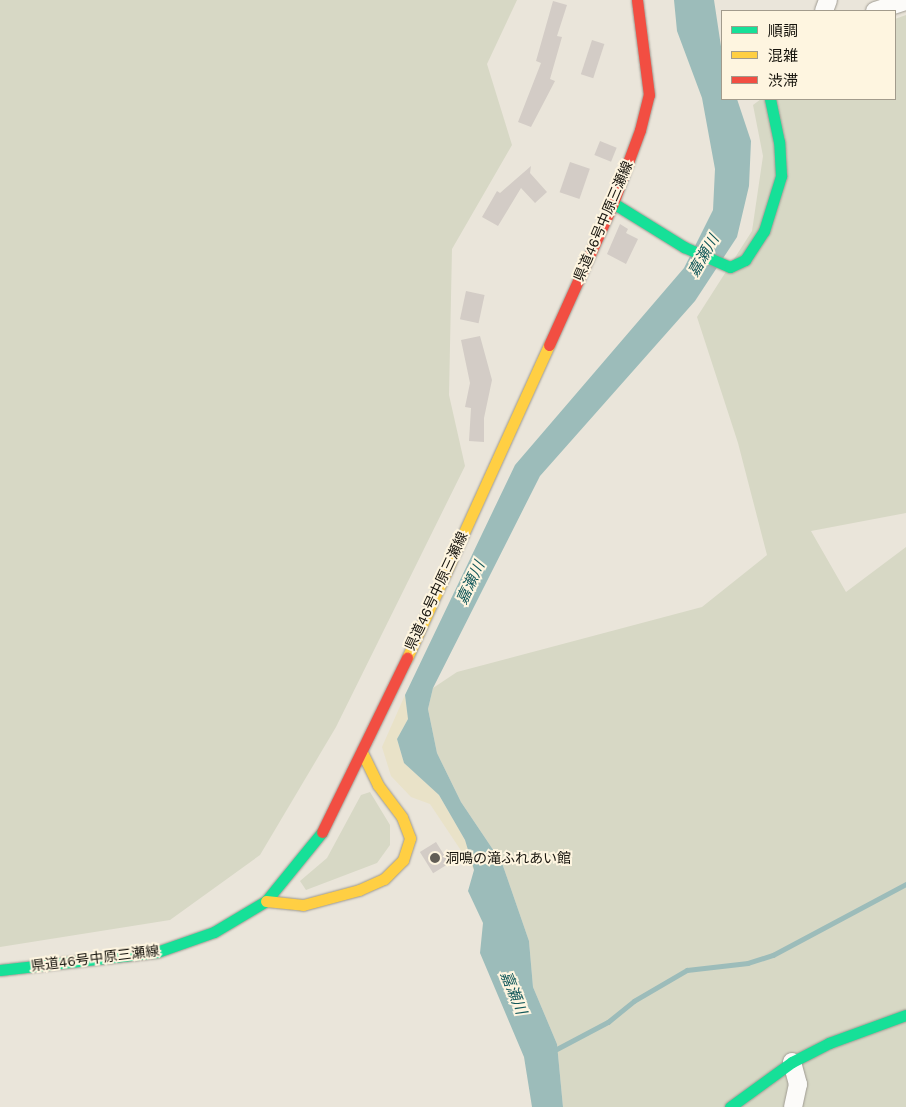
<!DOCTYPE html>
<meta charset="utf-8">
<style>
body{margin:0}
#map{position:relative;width:906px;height:1107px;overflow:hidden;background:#eae5da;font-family:"Work Sans","Noto Sans JP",sans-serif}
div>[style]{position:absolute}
.green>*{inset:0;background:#d7d8c5}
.sand>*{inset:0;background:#e9e2c8}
.water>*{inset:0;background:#9cbcba}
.stream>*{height:4.5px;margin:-2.25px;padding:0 2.25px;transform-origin:2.25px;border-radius:2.25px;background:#9cbcba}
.building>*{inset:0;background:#d3ccc6;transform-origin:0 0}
.roads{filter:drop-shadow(0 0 1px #9e9a91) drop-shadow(0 0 1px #9e9a91)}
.street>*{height:18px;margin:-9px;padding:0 9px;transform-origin:9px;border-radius:9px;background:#fcfbf9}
.fast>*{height:11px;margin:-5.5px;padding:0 5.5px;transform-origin:5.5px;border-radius:5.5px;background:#16e098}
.slow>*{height:11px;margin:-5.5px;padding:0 5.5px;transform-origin:5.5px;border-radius:5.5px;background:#ffcf43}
.jam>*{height:11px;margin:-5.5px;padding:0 5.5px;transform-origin:5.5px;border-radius:5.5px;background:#f24e42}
.dots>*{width:14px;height:14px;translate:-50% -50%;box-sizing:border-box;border:2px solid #fef5e0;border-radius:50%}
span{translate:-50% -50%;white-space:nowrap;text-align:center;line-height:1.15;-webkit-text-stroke:4px #fef5e0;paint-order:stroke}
.street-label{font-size:14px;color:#17140d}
.poi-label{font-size:14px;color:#17140d}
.left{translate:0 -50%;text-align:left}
.water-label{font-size:15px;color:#115759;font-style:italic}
.legend{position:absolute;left:721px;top:10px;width:175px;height:90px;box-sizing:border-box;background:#fef5e0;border:1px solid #a29b8c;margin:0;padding:6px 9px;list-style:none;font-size:15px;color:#17140d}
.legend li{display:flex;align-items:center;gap:10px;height:25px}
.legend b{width:25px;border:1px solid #a29b8c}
</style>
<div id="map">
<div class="green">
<i style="clip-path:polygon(0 0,517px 0,487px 64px,512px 145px,452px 249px,449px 395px,465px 466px,336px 727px,260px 855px,170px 920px,0 947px)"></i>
<i style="clip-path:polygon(906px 15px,906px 513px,811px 531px,846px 592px,906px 547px,906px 1107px,563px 1107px,557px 1044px,533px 987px,529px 941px,502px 863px,461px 802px,437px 753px,428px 709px,433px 688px,457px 672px,702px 607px,767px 555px,738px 443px,697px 317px,752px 231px,763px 156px,753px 105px,761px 99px,895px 99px,895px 19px)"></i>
<i style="clip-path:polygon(370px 792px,390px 825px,390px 845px,377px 863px,306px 890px,300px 881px,327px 858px,361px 795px)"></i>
</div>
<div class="sand">
<i style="clip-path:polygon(405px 695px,408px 719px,397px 739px,404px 763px,439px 795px,465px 840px,474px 870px,430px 804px,411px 797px,391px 776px,382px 747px)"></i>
</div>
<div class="water">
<i style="clip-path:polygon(674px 0,714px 0,722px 53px,722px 99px,737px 99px,751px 141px,749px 186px,737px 237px,695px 301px,540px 476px,433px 688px,428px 709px,437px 753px,461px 802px,502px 863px,529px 941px,533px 987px,557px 1044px,563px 1107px,532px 1107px,524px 1057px,480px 953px,483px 923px,468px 891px,474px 870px,465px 840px,439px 795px,404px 763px,397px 739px,408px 719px,405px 695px,515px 465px,684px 268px,713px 210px,715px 169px,702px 98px,677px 31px)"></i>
</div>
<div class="stream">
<i style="left:553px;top:1051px;width:62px;rotate:-27.8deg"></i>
<i style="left:608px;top:1022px;width:33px;rotate:-39deg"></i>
<i style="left:634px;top:1001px;width:61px;rotate:-30.3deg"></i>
<i style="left:687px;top:970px;width:61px;rotate:-6.5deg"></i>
<i style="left:748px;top:963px;width:26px;rotate:-18deg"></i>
<i style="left:773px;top:955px;width:151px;rotate:-28.1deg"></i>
</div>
<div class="building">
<i style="clip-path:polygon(553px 1px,567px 5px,557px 36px,562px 37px,550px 79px,555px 81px,531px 127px,518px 122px,541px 63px,536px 61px)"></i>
<i style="left:592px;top:40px;width:13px;height:36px;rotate:18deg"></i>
<i style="left:600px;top:141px;width:18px;height:15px;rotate:22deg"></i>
<i style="left:570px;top:162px;width:21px;height:32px;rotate:19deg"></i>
<i style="clip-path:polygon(531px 166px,530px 173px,547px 192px,535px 203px,521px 188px,498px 226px,482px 217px,497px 191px,500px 193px)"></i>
<i style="clip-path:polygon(620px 224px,628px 229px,626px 233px,638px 239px,626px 264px,607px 254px)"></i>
<i style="left:466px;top:291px;width:19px;height:29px;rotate:12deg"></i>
<i style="clip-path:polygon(480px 336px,492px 380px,484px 418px,484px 442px,469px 441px,471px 408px,465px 407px,470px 383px,461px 340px)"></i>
<i style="left:436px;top:842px;width:25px;height:19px;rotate:58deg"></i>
</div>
<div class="roads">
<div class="street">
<i style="left:824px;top:11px;width:12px;rotate:-70deg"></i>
<i style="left:875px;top:11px;width:33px;rotate:-18deg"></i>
<i style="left:792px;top:1062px;width:23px;rotate:75deg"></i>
<i style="left:798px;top:1084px;width:24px;rotate:102deg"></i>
</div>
<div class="fast">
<i style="left:613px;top:203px;width:84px;rotate:31.8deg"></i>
<i style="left:684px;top:247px;width:50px;rotate:23.5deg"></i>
<i style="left:730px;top:267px;width:17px;rotate:-25deg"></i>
<i style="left:745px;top:260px;width:35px;rotate:-57deg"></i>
<i style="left:764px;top:231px;width:58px;rotate:-72.8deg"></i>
<i style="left:781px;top:176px;width:34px;rotate:-93deg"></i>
<i style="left:779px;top:142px;width:44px;rotate:-101.8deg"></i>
<i style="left:0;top:970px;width:158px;rotate:-6.5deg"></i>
<i style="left:157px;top:952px;width:60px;rotate:-19.3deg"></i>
<i style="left:214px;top:932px;width:61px;rotate:-30.8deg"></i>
<i style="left:266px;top:901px;width:89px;rotate:-50.9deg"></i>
<i style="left:730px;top:1107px;width:77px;rotate:-36deg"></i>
<i style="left:792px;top:1062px;width:42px;rotate:-27.2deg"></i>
<i style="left:829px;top:1043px;width:82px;rotate:-20deg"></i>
</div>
<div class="slow">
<i style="left:407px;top:658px;width:344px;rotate:-65.6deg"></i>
<i style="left:266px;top:901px;width:37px;rotate:6deg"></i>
<i style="left:303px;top:905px;width:58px;rotate:-15deg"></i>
<i style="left:359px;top:890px;width:27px;rotate:-24deg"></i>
<i style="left:384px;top:879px;width:27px;rotate:-45deg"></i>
<i style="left:403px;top:860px;width:23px;rotate:-72deg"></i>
<i style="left:410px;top:838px;width:22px;rotate:-111deg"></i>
<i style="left:402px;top:817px;width:40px;rotate:-127deg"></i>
<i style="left:378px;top:785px;width:34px;rotate:-116deg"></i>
</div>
<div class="jam">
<i style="left:549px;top:345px;width:156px;rotate:-65.7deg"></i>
<i style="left:613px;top:203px;width:78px;rotate:-69.7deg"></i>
<i style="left:640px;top:130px;width:36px;rotate:-76deg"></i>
<i style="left:649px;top:95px;width:96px;rotate:-97.2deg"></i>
<i style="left:322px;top:832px;width:194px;rotate:-64deg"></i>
</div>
</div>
<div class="dots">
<i style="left:435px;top:858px;background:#615d55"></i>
</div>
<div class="street-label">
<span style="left:603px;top:221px;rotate:-67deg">県道46号中原三瀬線</span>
<span style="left:436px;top:591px;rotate:-65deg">県道46号中原三瀬線</span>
<span style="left:95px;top:958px;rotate:-7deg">県道46号中原三瀬線</span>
</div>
<div class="poi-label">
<span class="left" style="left:445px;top:858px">洞鳴の滝ふれあい館</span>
</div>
<div class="water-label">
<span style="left:704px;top:256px;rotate:-60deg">嘉瀬川</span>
<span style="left:471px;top:583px;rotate:-65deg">嘉瀬川</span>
<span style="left:513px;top:993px;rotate:68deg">嘉瀬川</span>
</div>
<ul class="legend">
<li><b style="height:6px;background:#16e098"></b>順調</li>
<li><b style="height:6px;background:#ffcf43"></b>混雑</li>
<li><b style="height:6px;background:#f24e42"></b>渋滞</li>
</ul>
</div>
